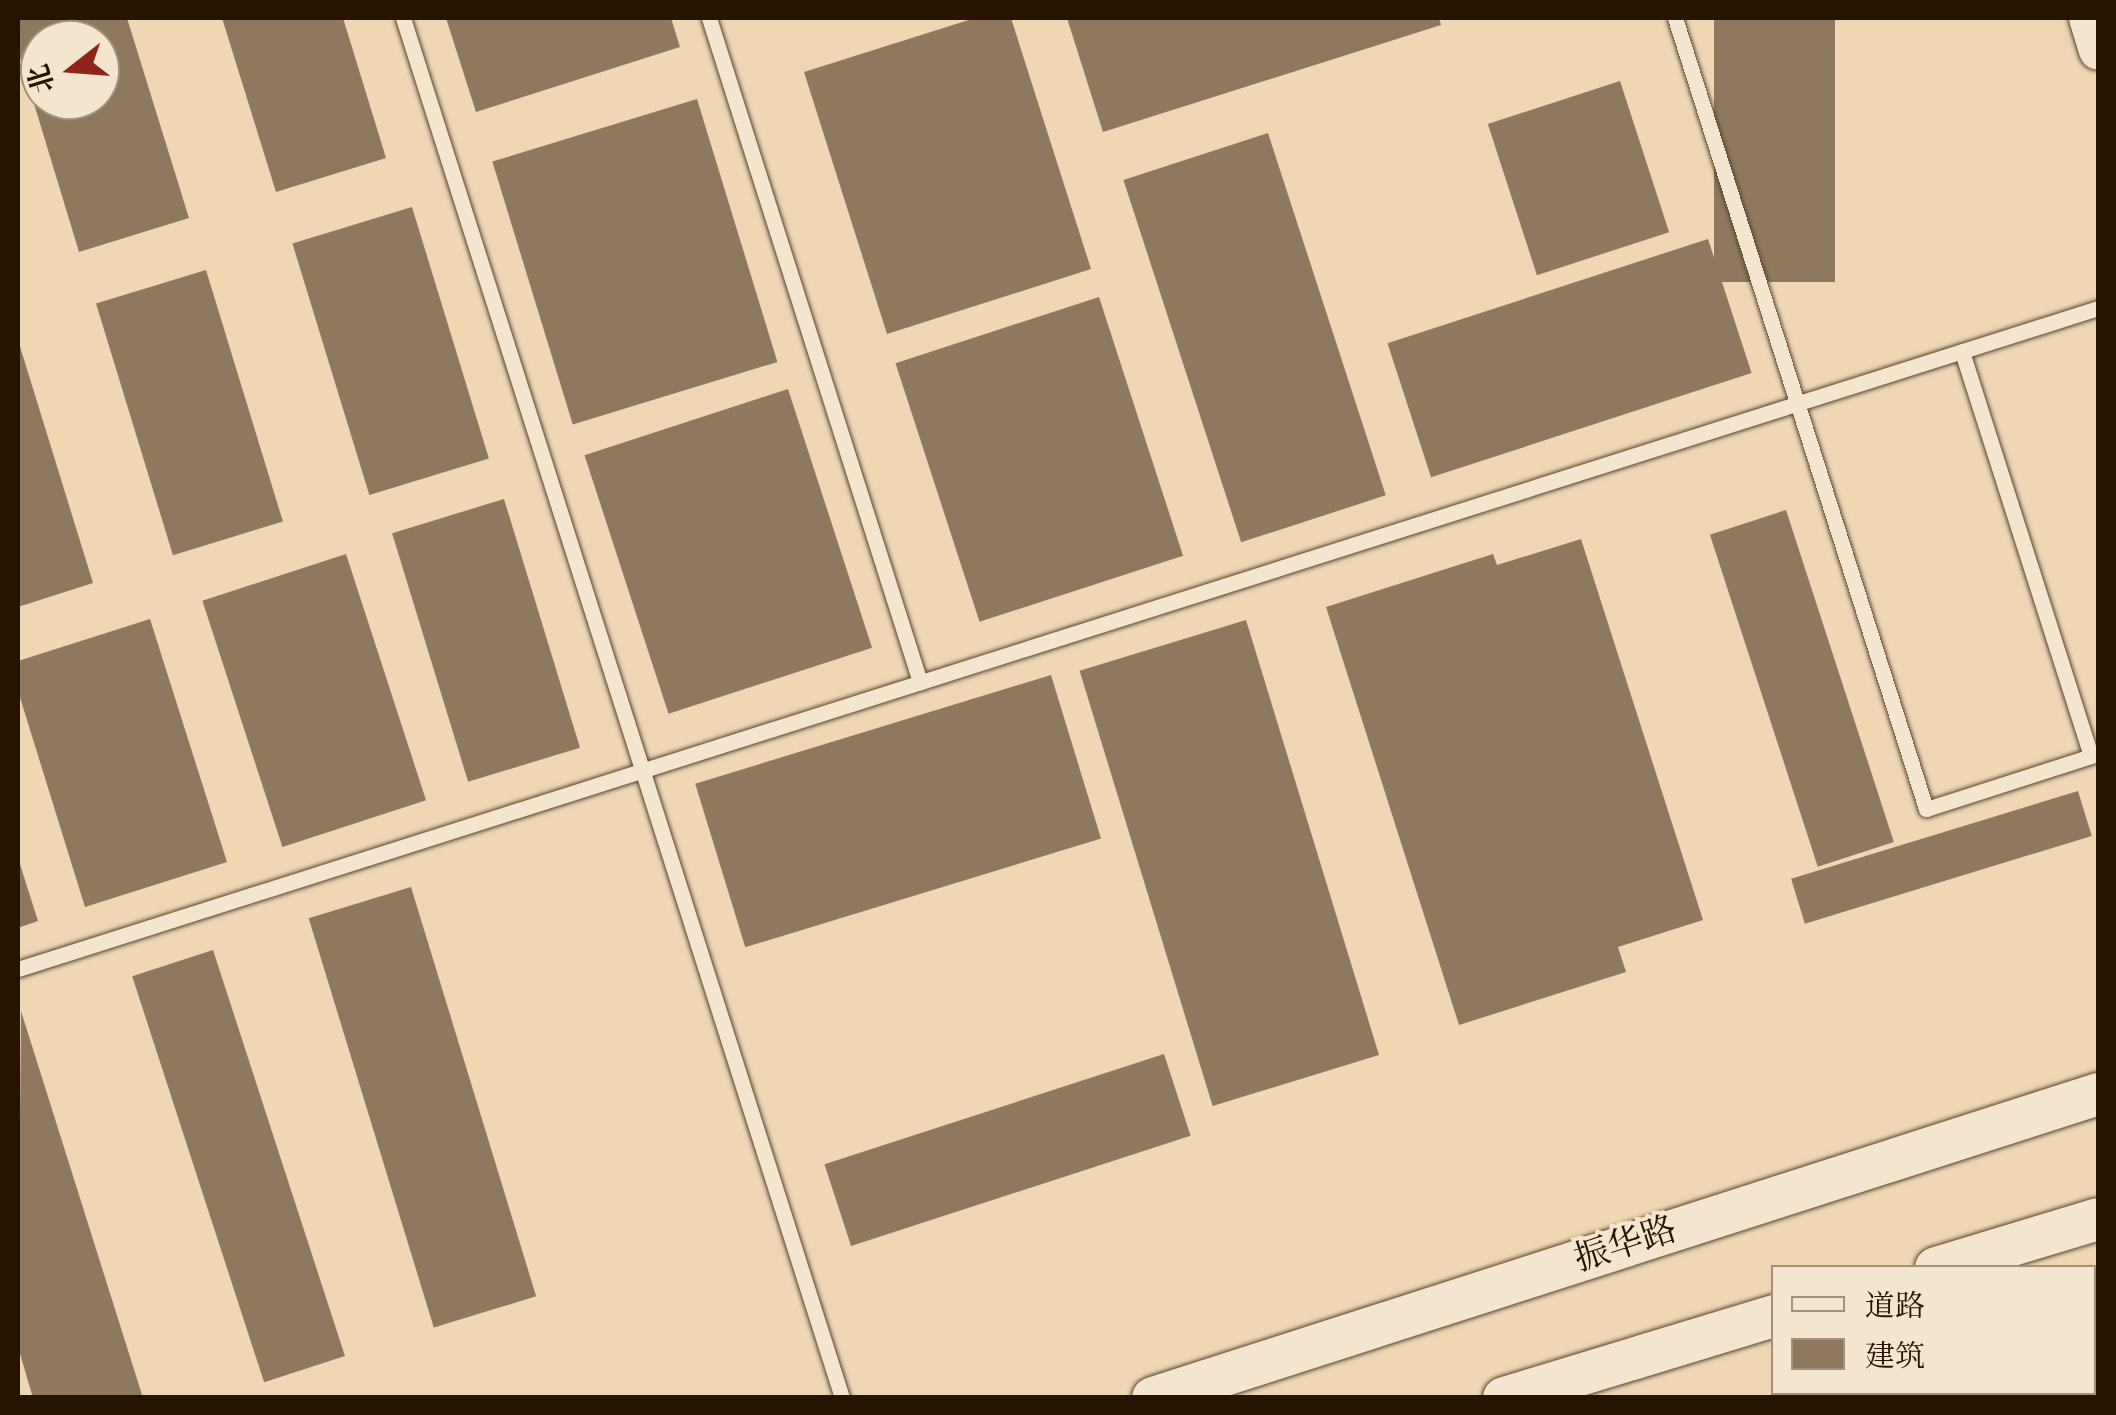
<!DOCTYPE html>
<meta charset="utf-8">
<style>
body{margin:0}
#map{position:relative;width:2116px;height:1415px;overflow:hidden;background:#efd7b4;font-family:"IM FELL English","Noto Serif SC",serif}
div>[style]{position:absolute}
.building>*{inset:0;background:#8f795e;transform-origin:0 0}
.roads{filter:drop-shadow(0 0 2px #58442d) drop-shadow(0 0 2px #58442d)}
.service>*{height:15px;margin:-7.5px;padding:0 7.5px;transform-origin:7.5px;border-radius:7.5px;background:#f5e5ce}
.tertiary>*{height:38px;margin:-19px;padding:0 19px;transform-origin:19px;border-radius:19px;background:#f5e5ce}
.secondary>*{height:42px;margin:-21px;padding:0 21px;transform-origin:21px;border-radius:21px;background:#f5e5ce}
span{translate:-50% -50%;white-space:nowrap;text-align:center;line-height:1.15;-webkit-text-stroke:8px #f5e5ce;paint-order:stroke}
.street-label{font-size:35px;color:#261300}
.frame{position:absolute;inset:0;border:20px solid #261300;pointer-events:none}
.legend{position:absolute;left:1771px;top:1265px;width:325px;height:130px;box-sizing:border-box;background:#f5e5ce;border:2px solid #a2917c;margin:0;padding:12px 18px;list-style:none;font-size:30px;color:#261300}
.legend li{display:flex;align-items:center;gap:20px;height:50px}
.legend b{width:50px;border:2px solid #a2917c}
.north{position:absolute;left:20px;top:20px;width:100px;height:100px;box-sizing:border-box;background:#f5e5ce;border:2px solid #a2917c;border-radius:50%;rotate:253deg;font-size:28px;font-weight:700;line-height:40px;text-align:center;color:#261300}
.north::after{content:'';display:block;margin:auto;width:35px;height:45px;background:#8f2418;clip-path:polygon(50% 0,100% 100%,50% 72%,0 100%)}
</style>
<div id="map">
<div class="building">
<i style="clip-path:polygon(evenodd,18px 18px,127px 18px,189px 218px,79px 252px,18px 51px,18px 18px,40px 40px,100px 40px,100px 100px,40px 100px,40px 40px)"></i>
<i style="clip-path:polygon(222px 18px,343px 18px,386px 158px,276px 192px)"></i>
<i style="clip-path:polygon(446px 18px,671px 18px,680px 47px,476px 112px)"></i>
<i style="clip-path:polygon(975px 18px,1011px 18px,1091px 269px,887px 334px,804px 72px)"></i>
<i style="clip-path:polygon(1067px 18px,1439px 18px,1441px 25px,1103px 132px)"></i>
<i style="left:1714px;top:18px;width:121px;height:264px"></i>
<i style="left:1620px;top:81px;width:159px;height:139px;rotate:72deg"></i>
<i style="left:697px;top:99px;width:275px;height:214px;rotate:73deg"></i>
<i style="left:1268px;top:133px;width:381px;height:152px;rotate:72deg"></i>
<i style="left:412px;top:207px;width:263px;height:125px;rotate:73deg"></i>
<i style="left:1708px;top:239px;width:141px;height:337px;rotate:72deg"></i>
<i style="left:206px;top:270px;width:263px;height:115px;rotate:73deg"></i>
<i style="left:1099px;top:297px;width:272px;height:214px;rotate:72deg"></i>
<i style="clip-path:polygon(18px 340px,93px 583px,18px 607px)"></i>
<i style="left:788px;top:389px;width:272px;height:214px;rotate:72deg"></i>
<i style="left:504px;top:499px;width:260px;height:117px;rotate:73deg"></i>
<i style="left:1786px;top:510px;width:349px;height:80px;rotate:72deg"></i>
<i style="clip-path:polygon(1581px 539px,1703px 920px,1618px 947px,1626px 972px,1459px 1025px,1326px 607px,1493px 554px,1497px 565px)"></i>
<i style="left:346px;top:554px;width:259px;height:151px;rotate:72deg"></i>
<i style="clip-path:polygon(150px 619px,227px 862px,85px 907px,18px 691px,18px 661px)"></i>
<i style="left:1246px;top:620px;width:455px;height:174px;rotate:73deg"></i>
<i style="left:1051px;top:675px;width:171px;height:372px;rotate:73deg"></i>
<i style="left:2078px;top:791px;width:47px;height:300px;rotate:73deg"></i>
<i style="clip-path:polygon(18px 858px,38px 921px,18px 928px)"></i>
<i style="left:411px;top:887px;width:428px;height:107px;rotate:73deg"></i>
<i style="left:213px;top:950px;width:427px;height:85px;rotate:72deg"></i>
<i style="clip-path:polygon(21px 1011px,143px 1398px,33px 1398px,18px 1347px)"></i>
<i style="left:1164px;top:1054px;width:86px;height:357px;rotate:72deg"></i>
</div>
<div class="roads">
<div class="service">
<i style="left:403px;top:18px;width:1448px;rotate:72.35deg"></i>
<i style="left:709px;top:18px;width:697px;rotate:72.37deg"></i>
<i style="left:1675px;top:18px;width:830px;rotate:72.39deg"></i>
<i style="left:1926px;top:809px;width:173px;rotate:-17.8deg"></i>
<i style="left:2091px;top:756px;width:425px;rotate:-107.7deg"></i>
<i style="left:18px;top:969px;width:2183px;rotate:-17.63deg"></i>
</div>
<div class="tertiary">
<i style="left:2088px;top:18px;width:34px;rotate:73deg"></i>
</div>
<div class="secondary">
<i style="left:1936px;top:1268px;width:169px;rotate:-16.8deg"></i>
<i style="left:1153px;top:1398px;width:993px;rotate:-17.83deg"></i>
<i style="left:1504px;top:1398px;width:282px;rotate:-16.9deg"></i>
</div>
</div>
<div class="street-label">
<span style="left:1626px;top:1246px;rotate:-18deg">振华路</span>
</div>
<div class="frame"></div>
<ul class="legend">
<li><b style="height:12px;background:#f5e5ce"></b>道路</li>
<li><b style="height:28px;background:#8f795e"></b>建筑</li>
</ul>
<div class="north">北</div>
</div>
